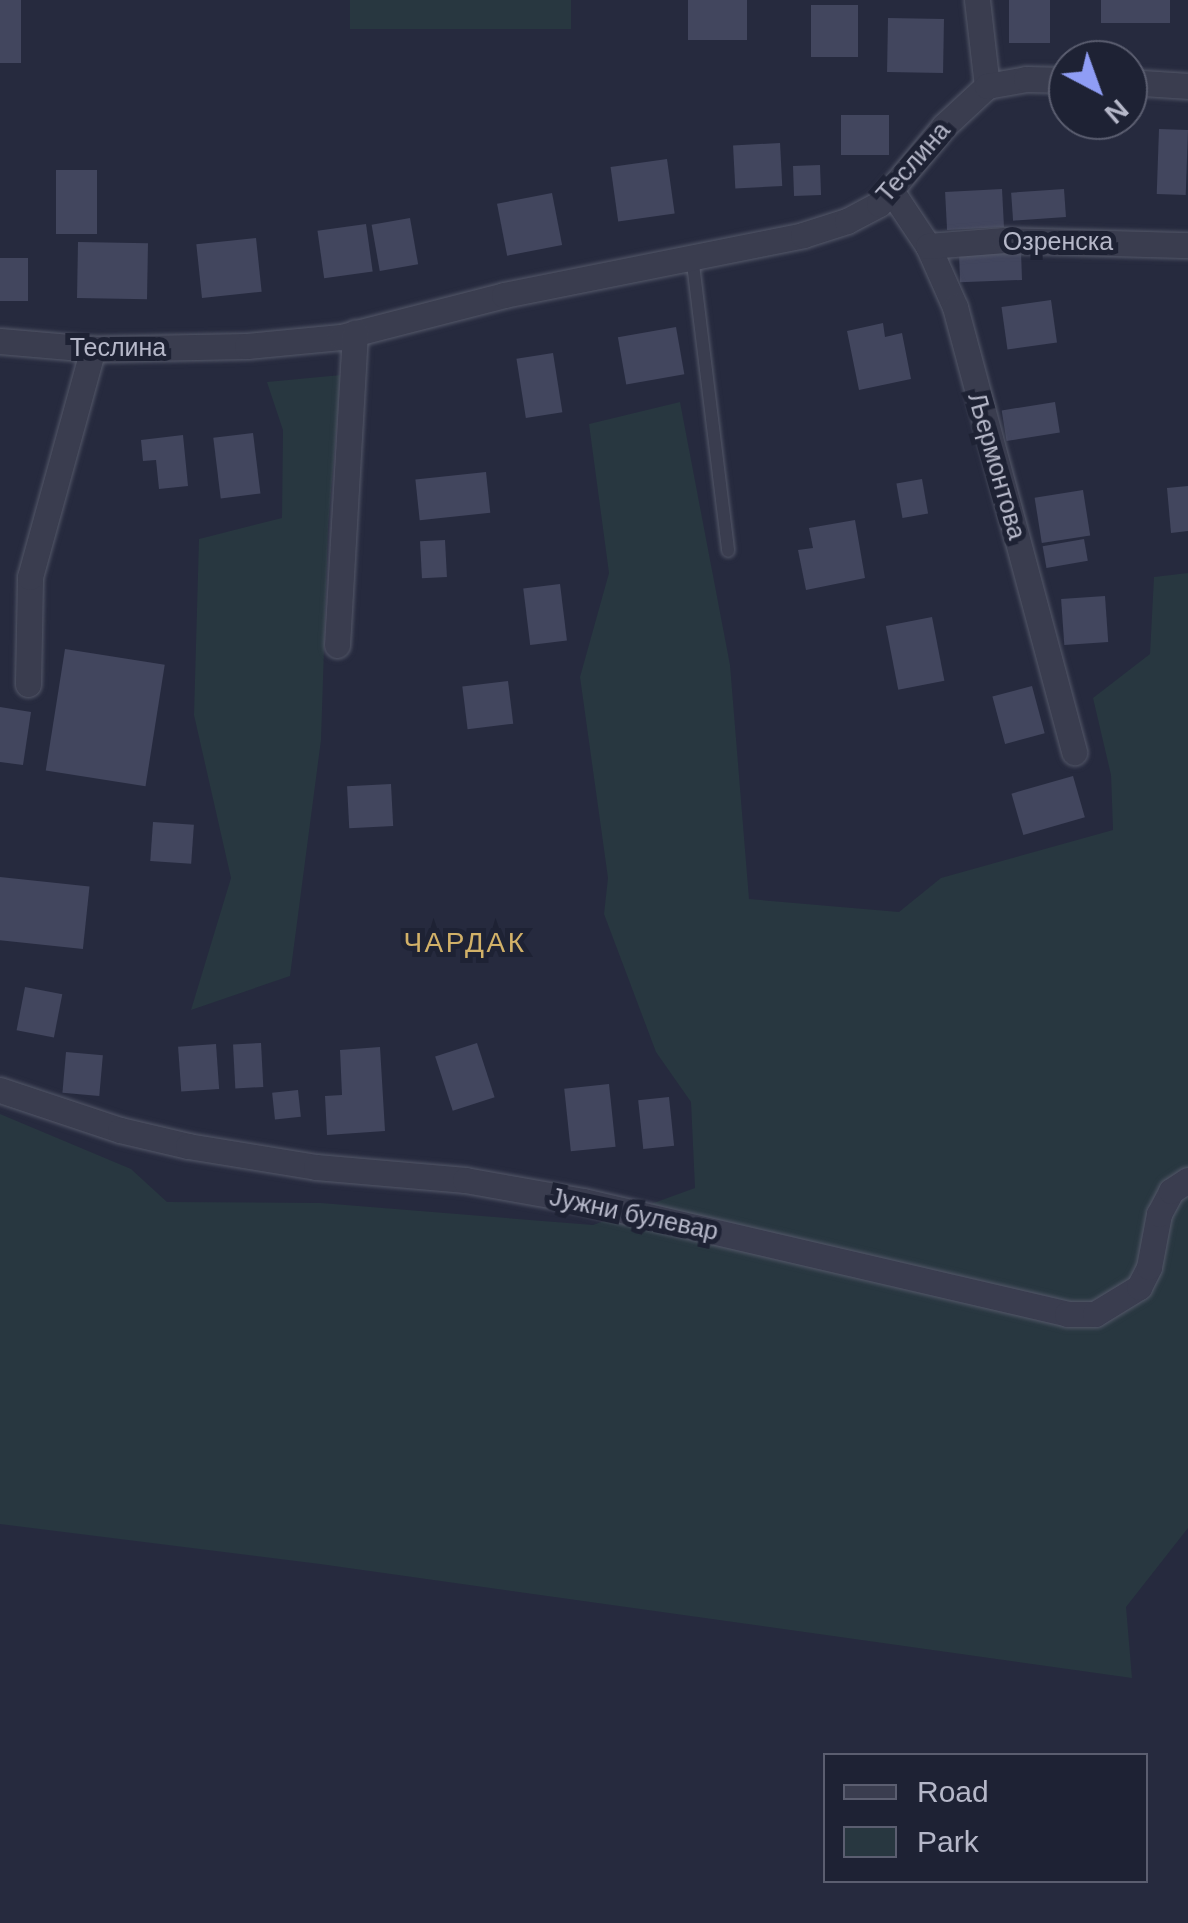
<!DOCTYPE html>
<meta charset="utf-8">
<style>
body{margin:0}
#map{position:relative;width:1188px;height:1923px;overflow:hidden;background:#262a3e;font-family:Helvetica,sans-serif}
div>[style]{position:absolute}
.green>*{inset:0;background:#283740;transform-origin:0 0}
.building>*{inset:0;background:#42465e;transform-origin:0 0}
.roads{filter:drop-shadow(0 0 2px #545869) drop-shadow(0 0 2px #545869)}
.lane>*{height:12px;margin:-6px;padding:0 6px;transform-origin:6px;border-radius:6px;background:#3a3d4f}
.street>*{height:25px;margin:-12.5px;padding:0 12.5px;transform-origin:12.5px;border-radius:12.5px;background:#3a3d4f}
span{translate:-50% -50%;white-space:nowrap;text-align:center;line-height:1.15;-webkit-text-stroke:10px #1e2234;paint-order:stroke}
.street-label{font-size:25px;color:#b6b8c9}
.neighbourhood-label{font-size:28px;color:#d2b168;letter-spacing:2.5px}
.legend{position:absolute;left:823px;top:1753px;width:325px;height:130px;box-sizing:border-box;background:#1e2234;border:2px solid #5b5e70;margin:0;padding:12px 18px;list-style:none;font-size:30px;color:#b6b8c9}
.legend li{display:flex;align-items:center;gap:20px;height:50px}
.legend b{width:50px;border:2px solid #5b5e70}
.north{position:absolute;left:1048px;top:40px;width:100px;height:100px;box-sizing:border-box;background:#1e2234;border:2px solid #5b5e70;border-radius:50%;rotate:139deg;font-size:28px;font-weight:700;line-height:40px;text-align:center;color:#b6b8c9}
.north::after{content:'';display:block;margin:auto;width:35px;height:45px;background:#8f9df5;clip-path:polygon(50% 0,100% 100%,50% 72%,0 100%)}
</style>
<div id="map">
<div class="green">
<i style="left:350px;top:0;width:221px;height:29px"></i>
<i style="clip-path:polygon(341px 375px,328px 527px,321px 740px,290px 976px,191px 1010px,231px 878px,194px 715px,199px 539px,282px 518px,283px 430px,267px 382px)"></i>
<i style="clip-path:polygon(680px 402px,730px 665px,749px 899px,899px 912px,941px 878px,1113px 830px,1111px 775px,1093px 698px,1150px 654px,1154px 577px,1188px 573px,1188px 1528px,1126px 1607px,1132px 1678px,320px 1564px,0 1524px,0 1114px,131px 1169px,167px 1202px,321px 1203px,593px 1225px,695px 1188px,691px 1102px,656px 1052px,604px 914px,608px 878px,580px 677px,609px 573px,589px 424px)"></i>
</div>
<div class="building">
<i style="left:0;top:0;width:21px;height:63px"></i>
<i style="left:688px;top:0;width:59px;height:40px"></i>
<i style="left:1009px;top:0;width:41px;height:43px"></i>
<i style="left:1101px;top:0;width:69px;height:23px"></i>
<i style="left:811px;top:5px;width:47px;height:52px"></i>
<i style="left:888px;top:18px;width:56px;height:54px;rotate:1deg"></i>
<i style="left:841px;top:115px;width:48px;height:40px"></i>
<i style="left:1159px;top:129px;width:29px;height:65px;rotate:2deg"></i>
<i style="left:780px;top:143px;width:43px;height:47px;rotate:87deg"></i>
<i style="left:667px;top:159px;width:55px;height:57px;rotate:82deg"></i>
<i style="left:820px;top:165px;width:30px;height:27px;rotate:88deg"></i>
<i style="left:56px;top:170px;width:41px;height:64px"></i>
<i style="left:1002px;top:189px;width:38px;height:57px;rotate:87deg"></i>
<i style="left:1064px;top:189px;width:28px;height:53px;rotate:86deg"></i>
<i style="left:552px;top:193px;width:53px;height:56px;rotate:79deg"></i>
<i style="left:410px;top:218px;width:47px;height:39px;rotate:80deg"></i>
<i style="left:366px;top:224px;width:48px;height:49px;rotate:82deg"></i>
<i style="left:256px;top:238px;width:54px;height:60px;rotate:84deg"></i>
<i style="left:78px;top:242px;width:70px;height:56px;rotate:1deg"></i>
<i style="left:1021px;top:251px;width:29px;height:62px;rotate:88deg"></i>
<i style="left:0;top:258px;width:28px;height:43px"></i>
<i style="left:1051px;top:300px;width:43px;height:50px;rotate:82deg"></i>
<i style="clip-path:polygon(883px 323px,885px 337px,902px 333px,911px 379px,859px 390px,847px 331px)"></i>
<i style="left:676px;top:327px;width:48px;height:59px;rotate:80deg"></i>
<i style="left:553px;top:353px;width:60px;height:37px;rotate:81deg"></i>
<i style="left:1055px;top:402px;width:31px;height:54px;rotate:81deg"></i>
<i style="left:253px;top:433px;width:61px;height:40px;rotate:83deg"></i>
<i style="clip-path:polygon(183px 435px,188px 486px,159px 489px,156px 460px,143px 461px,141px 440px)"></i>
<i style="left:486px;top:472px;width:41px;height:71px;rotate:84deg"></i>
<i style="left:922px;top:479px;width:35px;height:26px;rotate:80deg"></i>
<i style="clip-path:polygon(1188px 486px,1188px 531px,1171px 533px,1167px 488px)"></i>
<i style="left:1083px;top:490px;width:46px;height:49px;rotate:81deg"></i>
<i style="clip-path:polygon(855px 520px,865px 578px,806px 590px,798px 550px,813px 548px,809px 528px)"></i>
<i style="left:1084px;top:539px;width:22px;height:42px;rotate:80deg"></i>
<i style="left:445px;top:540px;width:37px;height:25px;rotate:87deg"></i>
<i style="left:560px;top:584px;width:57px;height:37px;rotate:83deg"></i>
<i style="left:1105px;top:596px;width:46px;height:44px;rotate:86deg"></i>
<i style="left:932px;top:617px;width:65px;height:47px;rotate:79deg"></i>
<i style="left:65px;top:649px;width:101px;height:123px;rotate:9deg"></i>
<i style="left:508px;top:681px;width:43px;height:46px;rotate:83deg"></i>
<i style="left:1032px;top:686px;width:49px;height:41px;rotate:75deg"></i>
<i style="clip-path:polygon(0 707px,31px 712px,23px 765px,0 762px)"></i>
<i style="left:1073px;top:776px;width:43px;height:64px;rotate:74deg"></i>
<i style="left:391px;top:784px;width:42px;height:44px;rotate:87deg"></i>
<i style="left:153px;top:822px;width:41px;height:39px;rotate:4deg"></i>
<i style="left:0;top:877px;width:90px;height:63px;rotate:6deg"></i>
<i style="left:25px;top:987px;width:38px;height:44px;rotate:11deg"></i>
<i style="left:261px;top:1043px;width:44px;height:28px;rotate:87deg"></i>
<i style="left:477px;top:1043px;width:57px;height:44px;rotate:72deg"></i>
<i style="left:216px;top:1044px;width:45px;height:38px;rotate:86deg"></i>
<i style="clip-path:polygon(380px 1047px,385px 1131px,327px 1135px,325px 1096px,342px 1095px,340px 1050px)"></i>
<i style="left:66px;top:1052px;width:37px;height:41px;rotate:5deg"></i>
<i style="left:609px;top:1084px;width:63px;height:45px;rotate:84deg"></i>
<i style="left:298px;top:1090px;width:27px;height:26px;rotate:84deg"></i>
<i style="left:669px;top:1097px;width:49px;height:31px;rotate:84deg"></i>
</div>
<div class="roads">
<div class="lane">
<i style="left:692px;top:256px;width:297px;rotate:83deg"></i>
</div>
<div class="street">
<i style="left:977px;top:0;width:87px;rotate:83.4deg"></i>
<i style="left:1128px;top:82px;width:60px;rotate:3.8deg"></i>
<i style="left:892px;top:192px;width:65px;rotate:56.3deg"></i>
<i style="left:928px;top:246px;width:67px;rotate:66.1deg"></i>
<i style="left:955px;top:307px;width:461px;rotate:75deg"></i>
<i style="left:928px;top:246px;width:77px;rotate:-4.5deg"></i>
<i style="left:1005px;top:240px;width:183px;rotate:1.6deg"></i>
<i style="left:0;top:341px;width:93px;rotate:4.9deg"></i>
<i style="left:93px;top:349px;width:154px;rotate:-1.1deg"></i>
<i style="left:247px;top:346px;width:94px;rotate:-5.5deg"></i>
<i style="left:341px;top:337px;width:168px;rotate:-14.4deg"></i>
<i style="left:504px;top:295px;width:305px;rotate:-11.3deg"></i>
<i style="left:803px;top:235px;width:46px;rotate:-17.7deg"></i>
<i style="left:847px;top:221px;width:36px;rotate:-28deg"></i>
<i style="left:879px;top:204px;width:102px;rotate:-50.2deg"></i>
<i style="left:944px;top:126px;width:59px;rotate:-42.9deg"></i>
<i style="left:987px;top:86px;width:40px;rotate:-10deg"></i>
<i style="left:1026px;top:79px;width:42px;rotate:1.4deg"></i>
<i style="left:337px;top:645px;width:313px;rotate:-86.7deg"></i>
<i style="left:28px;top:684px;width:107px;rotate:-88.9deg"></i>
<i style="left:30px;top:577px;width:237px;rotate:-74.6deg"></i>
<i style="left:0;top:1090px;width:126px;rotate:18.4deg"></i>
<i style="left:120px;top:1130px;width:70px;rotate:13.2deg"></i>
<i style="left:188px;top:1146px;width:130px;rotate:9.3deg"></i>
<i style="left:316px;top:1167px;width:150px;rotate:5deg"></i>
<i style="left:465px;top:1180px;width:120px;rotate:10.1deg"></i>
<i style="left:583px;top:1201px;width:497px;rotate:13.1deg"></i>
<i style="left:1067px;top:1314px;width:28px"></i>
<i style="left:1095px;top:1314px;width:52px;rotate:-31.5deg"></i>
<i style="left:1139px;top:1287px;width:22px;rotate:-63deg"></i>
<i style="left:1149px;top:1267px;width:54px;rotate:-79.3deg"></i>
<i style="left:1159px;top:1214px;width:26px;rotate:-62deg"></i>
<i style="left:1171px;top:1191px;width:20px;rotate:-33deg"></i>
</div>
</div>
<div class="street-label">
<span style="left:913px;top:162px;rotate:-49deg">Теслина</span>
<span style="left:1058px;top:241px">Озренска</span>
<span style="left:118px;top:347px">Теслина</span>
<span style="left:997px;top:466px;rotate:74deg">Љермонтова</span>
<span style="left:634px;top:1214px;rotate:12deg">Јужни булевар</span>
</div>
<div class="neighbourhood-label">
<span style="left:465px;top:943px">ЧАРДАК</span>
</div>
<ul class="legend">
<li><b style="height:12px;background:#3a3d4f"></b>Road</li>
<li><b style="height:28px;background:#283740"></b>Park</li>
</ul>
<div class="north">N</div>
</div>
